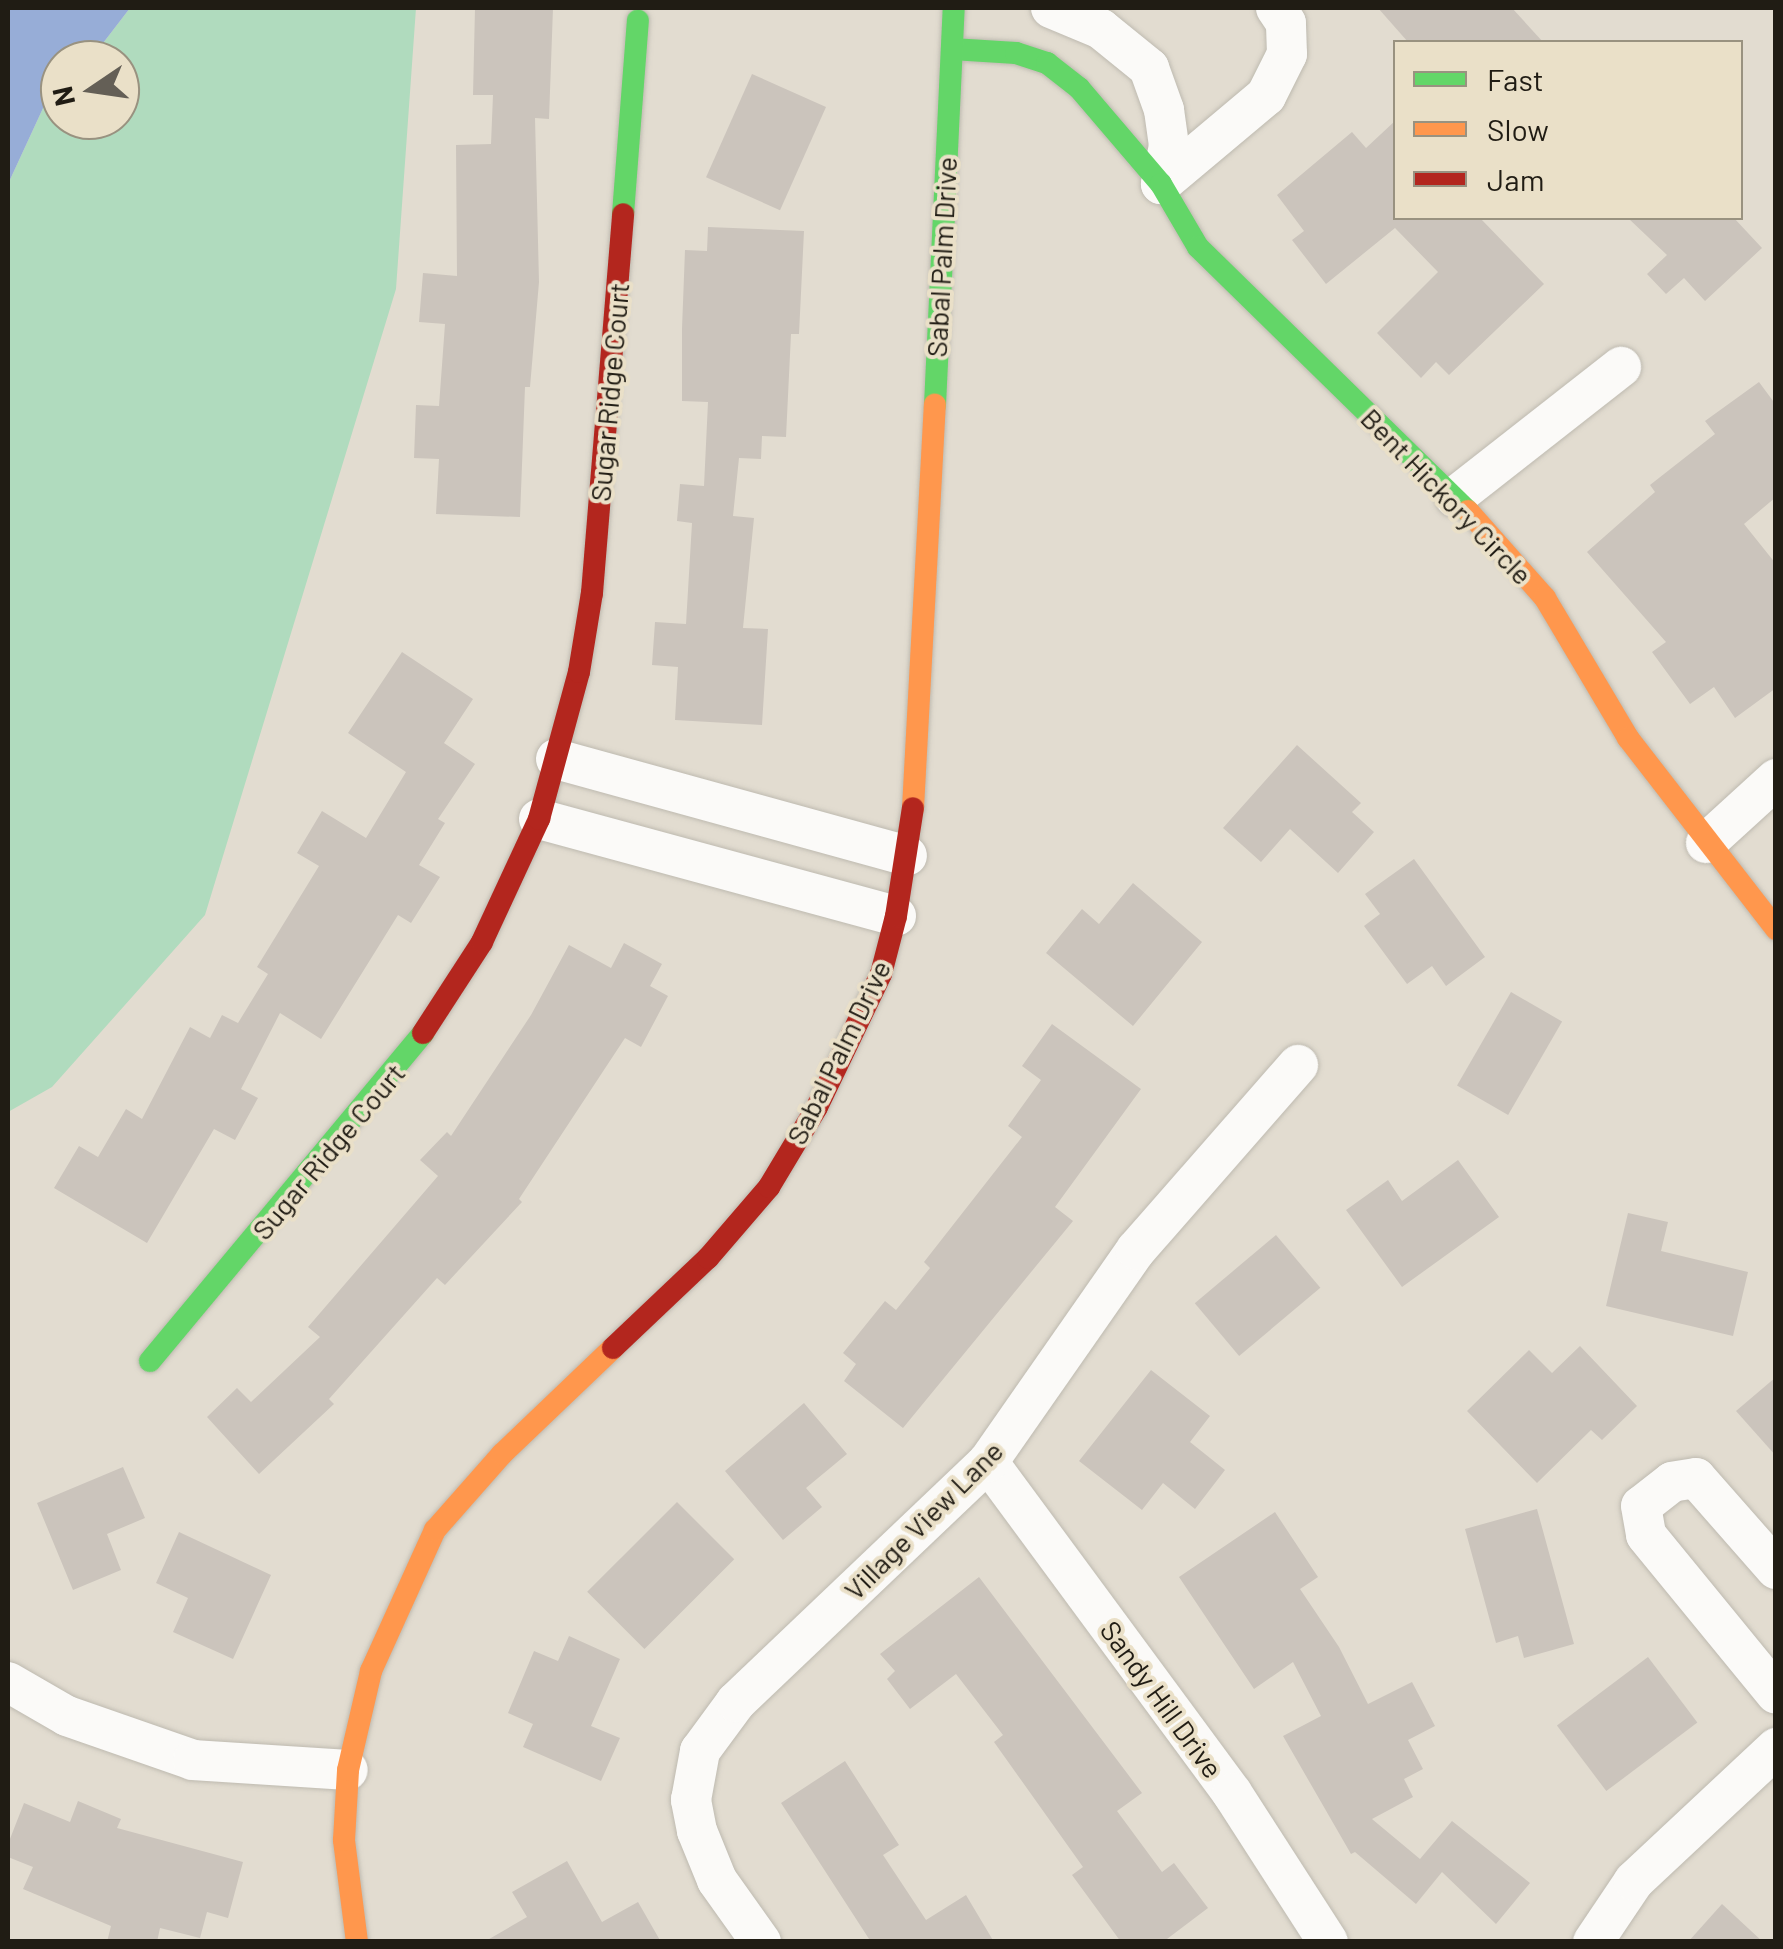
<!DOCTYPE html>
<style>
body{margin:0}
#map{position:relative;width:1783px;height:1949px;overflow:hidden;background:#e2dcd0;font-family:Barlow,sans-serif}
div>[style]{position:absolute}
.green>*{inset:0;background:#b0dbbe}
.water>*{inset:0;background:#97add7}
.building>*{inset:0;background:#cbc4bc;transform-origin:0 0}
.roads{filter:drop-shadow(0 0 2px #bebab0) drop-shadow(0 0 2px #bebab0)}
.street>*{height:40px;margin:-20px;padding:0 20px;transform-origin:20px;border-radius:20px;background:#fbfaf8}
.fast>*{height:22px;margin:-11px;padding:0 11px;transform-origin:11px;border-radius:11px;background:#63d668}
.slow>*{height:22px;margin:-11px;padding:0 11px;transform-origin:11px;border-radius:11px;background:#ff974d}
.jam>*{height:22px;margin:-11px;padding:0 11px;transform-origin:11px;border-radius:11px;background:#b3261e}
span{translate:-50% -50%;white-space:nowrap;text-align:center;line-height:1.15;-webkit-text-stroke:8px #eae0c8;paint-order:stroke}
.street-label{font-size:28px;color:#201c14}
.frame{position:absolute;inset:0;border:10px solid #201c14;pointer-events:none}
.legend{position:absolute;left:1393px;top:40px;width:350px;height:180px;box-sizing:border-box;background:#eae0c8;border:2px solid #999280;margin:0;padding:12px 18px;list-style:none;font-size:30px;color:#201c14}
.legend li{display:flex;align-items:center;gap:20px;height:50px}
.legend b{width:50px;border:2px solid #999280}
.north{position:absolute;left:40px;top:40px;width:100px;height:100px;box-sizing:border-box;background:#eae0c8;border:2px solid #999280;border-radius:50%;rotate:257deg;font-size:28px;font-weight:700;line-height:40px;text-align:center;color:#201c14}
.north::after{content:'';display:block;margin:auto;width:35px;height:45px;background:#645f56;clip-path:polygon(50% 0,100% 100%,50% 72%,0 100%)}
</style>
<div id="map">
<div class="green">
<i style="clip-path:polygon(130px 8px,416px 8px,396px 289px,205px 915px,52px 1087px,8px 1112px,8px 184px,44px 106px,60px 90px,60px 120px,120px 120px,120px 60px,90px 60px)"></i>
</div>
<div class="water">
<i style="clip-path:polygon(8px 8px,130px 8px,90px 60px,60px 60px,60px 90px,44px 106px,8px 184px)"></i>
</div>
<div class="building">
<i style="clip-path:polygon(475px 8px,553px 8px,549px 119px,535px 118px,539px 282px,530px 387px,525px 387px,520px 517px,436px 514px,439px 459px,414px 458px,416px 405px,439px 406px,445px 324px,419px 322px,423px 273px,457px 276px,456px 145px,491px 144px,493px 95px,473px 95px)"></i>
<i style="clip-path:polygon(1378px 8px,1512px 8px,1543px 42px,1408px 42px)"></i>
<i style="left:752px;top:74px;width:81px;height:113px;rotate:24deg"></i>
<i style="clip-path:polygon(1396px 120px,1396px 218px,1480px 218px,1544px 284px,1449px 375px,1436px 362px,1421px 378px,1377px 333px,1438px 272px,1395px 228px,1326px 284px,1292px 240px,1304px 231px,1277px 195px,1352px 132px,1366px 148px)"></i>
<i style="clip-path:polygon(1628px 218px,1734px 218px,1762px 248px,1705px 301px,1684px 278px,1666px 294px,1647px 274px,1667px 255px)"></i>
<i style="clip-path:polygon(708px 227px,804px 231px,799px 334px,791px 334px,786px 437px,762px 436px,761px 459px,739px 458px,733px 516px,754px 518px,743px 628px,768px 629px,762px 725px,675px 720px,678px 667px,652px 665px,655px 622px,686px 624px,692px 523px,677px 521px,680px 484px,704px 486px,708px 402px,682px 401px,682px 329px,685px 250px,707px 251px)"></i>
<i style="clip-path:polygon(1759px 382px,1776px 405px,1776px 497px,1744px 524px,1776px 564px,1776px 688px,1735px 718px,1714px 687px,1690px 704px,1652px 652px,1666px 642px,1587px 552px,1655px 492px,1650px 485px,1715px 434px,1705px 421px)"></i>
<i style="clip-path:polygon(402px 652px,473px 699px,444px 743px,475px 764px,438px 819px,445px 823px,419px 865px,440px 877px,411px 923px,398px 915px,321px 1039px,280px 1013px,241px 1089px,258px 1098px,235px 1140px,214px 1129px,147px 1243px,54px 1188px,79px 1146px,98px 1157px,126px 1109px,142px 1119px,190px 1027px,210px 1038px,222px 1015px,238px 1023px,268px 974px,257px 967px,319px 866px,297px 853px,322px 811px,366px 838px,406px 772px,348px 733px)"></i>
<i style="clip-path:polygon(1297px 745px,1361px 803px,1352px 812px,1374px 832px,1338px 873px,1290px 829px,1261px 862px,1223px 828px)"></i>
<i style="clip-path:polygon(1414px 859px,1485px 957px,1446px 986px,1432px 966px,1407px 984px,1364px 926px,1380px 914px,1365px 894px)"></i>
<i style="clip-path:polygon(1133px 883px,1202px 942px,1133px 1026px,1046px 953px,1082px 909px,1099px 924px)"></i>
<i style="clip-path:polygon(624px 943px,662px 964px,650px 986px,668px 996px,641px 1047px,625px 1038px,519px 1199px,522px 1202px,445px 1285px,437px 1278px,329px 1399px,334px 1404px,259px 1474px,207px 1417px,237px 1388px,251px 1402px,320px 1337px,308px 1327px,438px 1176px,420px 1160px,447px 1132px,451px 1136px,531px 1015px,569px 945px,611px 968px)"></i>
<i style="left:1511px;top:992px;width:59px;height:108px;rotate:30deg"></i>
<i style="clip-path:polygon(1052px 1024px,1141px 1089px,1055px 1207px,1073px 1221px,903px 1428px,844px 1381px,856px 1364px,843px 1353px,885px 1301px,896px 1310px,930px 1268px,924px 1262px,1022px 1137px,1008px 1126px,1041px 1080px,1022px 1066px)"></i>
<i style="clip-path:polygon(1458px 1160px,1499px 1217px,1402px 1287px,1346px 1210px,1388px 1180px,1402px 1201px)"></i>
<i style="clip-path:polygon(1628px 1213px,1668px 1222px,1661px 1251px,1748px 1272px,1733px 1336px,1606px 1306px)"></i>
<i style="left:1276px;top:1235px;width:69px;height:106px;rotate:50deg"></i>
<i style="clip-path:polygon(1580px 1346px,1637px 1406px,1602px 1440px,1591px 1430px,1537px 1483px,1467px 1411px,1529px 1350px,1552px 1373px)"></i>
<i style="clip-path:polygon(1151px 1370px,1210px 1416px,1190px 1442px,1225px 1470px,1195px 1509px,1163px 1483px,1142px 1510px,1079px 1461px)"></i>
<i style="clip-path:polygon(1776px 1377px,1776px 1456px,1736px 1411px)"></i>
<i style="clip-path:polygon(804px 1403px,847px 1454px,806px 1488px,822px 1507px,783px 1540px,725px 1471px)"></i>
<i style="clip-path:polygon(123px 1467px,145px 1518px,107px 1534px,121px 1570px,73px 1590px,37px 1503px)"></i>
<i style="left:677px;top:1502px;width:81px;height:127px;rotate:45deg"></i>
<i style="clip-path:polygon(1537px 1509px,1574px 1644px,1524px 1658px,1518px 1636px,1496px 1643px,1465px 1529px)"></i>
<i style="clip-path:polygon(1275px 1512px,1318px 1577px,1300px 1589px,1339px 1647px,1368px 1704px,1412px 1682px,1435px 1726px,1408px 1740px,1423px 1769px,1404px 1779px,1413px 1797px,1372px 1819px,1420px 1859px,1452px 1821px,1530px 1883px,1496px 1924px,1442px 1872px,1416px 1904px,1355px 1852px,1351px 1854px,1283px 1736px,1321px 1716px,1293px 1662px,1254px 1689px,1179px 1577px)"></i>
<i style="clip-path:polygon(179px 1532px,271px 1575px,233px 1659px,173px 1632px,188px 1598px,156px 1583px)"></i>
<i style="clip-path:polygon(979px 1577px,1142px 1793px,1117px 1811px,1162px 1872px,1174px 1863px,1208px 1908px,1163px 1942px,1121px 1942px,1072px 1875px,1083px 1867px,994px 1742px,1003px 1735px,956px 1674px,910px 1709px,887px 1679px,895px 1671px,880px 1654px)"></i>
<i style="clip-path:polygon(569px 1636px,620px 1659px,591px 1726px,620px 1738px,601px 1781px,523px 1747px,533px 1724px,508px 1713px,534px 1651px,558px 1661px)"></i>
<i style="left:1648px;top:1657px;width:82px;height:114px;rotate:53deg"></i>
<i style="clip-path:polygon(845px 1761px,899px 1845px,883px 1855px,926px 1920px,966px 1895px,994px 1942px,871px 1942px,781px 1803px)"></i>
<i style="clip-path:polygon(78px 1801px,121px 1819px,117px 1828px,243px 1862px,228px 1918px,207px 1912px,200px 1938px,160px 1928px,157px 1942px,107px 1942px,111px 1926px,23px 1889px,33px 1867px,8px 1857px,8px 1844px,24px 1803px,70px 1822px)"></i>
<i style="clip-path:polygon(567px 1861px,602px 1922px,638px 1902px,661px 1942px,484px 1942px,527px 1917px,512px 1892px)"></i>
<i style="clip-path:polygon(1722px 1904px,1763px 1942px,1688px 1942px)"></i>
</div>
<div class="roads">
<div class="street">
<i style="left:1051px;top:8px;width:54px;rotate:22.8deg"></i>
<i style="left:1101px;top:29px;width:62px;rotate:39.1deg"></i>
<i style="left:1149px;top:68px;width:45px;rotate:70.3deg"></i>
<i style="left:1164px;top:110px;width:36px;rotate:82deg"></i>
<i style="left:1169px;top:146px;width:39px;rotate:102deg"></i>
<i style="left:1161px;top:184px;width:137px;rotate:-40deg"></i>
<i style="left:1266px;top:96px;width:47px;rotate:-63.4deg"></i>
<i style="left:1287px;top:54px;width:31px;rotate:-92deg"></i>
<i style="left:1286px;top:23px;width:18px;rotate:-124deg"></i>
<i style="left:1455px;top:497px;width:211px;rotate:-38.1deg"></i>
<i style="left:556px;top:759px;width:364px;rotate:15.4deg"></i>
<i style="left:539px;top:819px;width:370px;rotate:15.2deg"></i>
<i style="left:1706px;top:843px;width:95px;rotate:-42.4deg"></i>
<i style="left:988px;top:1462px;width:411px;rotate:53.6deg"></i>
<i style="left:1232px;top:1793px;width:177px;rotate:57.2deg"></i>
<i style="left:1776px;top:1569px;width:121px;rotate:-131.3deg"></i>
<i style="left:1696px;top:1478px;width:24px;rotate:171deg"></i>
<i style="left:1672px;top:1482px;width:39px;rotate:142deg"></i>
<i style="left:1641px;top:1506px;width:29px;rotate:80deg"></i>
<i style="left:1646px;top:1535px;width:205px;rotate:50.7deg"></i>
<i style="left:8px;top:1682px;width:68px;rotate:30deg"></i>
<i style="left:67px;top:1716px;width:133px;rotate:19.2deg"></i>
<i style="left:193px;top:1760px;width:155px;rotate:3.7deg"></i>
<i style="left:761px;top:1942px;width:76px;rotate:-125.4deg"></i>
<i style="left:717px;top:1880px;width:53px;rotate:-112.2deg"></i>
<i style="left:697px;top:1831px;width:32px;rotate:-101deg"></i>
<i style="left:691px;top:1800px;width:50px;rotate:-79.6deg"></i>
<i style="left:700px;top:1751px;width:61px;rotate:-53.7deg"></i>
<i style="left:736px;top:1702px;width:348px;rotate:-43.6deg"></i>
<i style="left:988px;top:1462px;width:259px;rotate:-55.1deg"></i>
<i style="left:1136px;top:1250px;width:246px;rotate:-48.8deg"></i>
<i style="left:1593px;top:1942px;width:73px;rotate:-56.1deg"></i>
<i style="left:1634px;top:1881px;width:195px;rotate:-43.1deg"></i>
</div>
<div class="fast">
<i style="left:952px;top:49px;width:64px;rotate:3.6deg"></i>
<i style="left:1016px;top:53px;width:33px;rotate:18deg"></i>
<i style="left:1047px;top:63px;width:41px;rotate:38deg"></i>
<i style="left:1079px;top:88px;width:126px;rotate:49.5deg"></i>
<i style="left:1161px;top:184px;width:73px;rotate:59.6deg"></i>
<i style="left:1198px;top:247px;width:378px;rotate:44.4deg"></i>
<i style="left:623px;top:214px;width:194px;rotate:-85.6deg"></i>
<i style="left:935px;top:405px;width:397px;rotate:-87.3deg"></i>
<i style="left:150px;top:1361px;width:427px;rotate:-50.2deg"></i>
</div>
<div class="slow">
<i style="left:1468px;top:511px;width:116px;rotate:48.5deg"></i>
<i style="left:1545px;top:598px;width:163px;rotate:59.3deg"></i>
<i style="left:1628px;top:738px;width:242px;rotate:52.2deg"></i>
<i style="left:913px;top:808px;width:404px;rotate:-86.9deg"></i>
<i style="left:357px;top:1942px;width:103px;rotate:-97.3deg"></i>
<i style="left:344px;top:1840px;width:70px;rotate:-86.7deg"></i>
<i style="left:348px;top:1770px;width:102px;rotate:-76.9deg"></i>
<i style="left:371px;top:1671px;width:155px;rotate:-65.6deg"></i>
<i style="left:435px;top:1530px;width:101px;rotate:-48.6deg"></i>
<i style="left:502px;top:1454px;width:153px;rotate:-43.7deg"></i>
</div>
<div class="jam">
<i style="left:423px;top:1033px;width:108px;rotate:-57deg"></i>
<i style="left:482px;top:942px;width:136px;rotate:-65.1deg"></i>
<i style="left:539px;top:819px;width:152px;rotate:-74.8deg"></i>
<i style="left:579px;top:672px;width:80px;rotate:-80.7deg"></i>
<i style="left:592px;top:593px;width:380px;rotate:-85.3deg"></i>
<i style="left:613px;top:1348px;width:131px;rotate:-43.5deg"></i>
<i style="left:708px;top:1258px;width:94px;rotate:-49.3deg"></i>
<i style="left:769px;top:1187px;width:93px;rotate:-59deg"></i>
<i style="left:817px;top:1107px;width:148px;rotate:-64.3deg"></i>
<i style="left:881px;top:974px;width:60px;rotate:-75.5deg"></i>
<i style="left:896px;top:916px;width:109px;rotate:-81.1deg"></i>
</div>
</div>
<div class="street-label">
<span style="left:941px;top:257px;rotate:-87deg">Sabal Palm Drive</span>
<span style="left:609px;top:392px;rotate:-85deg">Sugar Ridge Court</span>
<span style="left:1447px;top:496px;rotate:46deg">Bent Hickory Circle</span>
<span style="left:838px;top:1052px;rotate:-64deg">Sabal Palm Drive</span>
<span style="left:328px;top:1151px;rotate:-50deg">Sugar Ridge Court</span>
<span style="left:923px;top:1520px;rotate:-45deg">Village View Lane</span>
<span style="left:1162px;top:1699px;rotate:54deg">Sandy Hill Drive</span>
</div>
<div class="frame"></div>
<ul class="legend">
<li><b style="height:12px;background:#63d668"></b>Fast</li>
<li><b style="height:12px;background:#ff974d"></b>Slow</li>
<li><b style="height:12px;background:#b3261e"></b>Jam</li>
</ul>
<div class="north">N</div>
</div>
